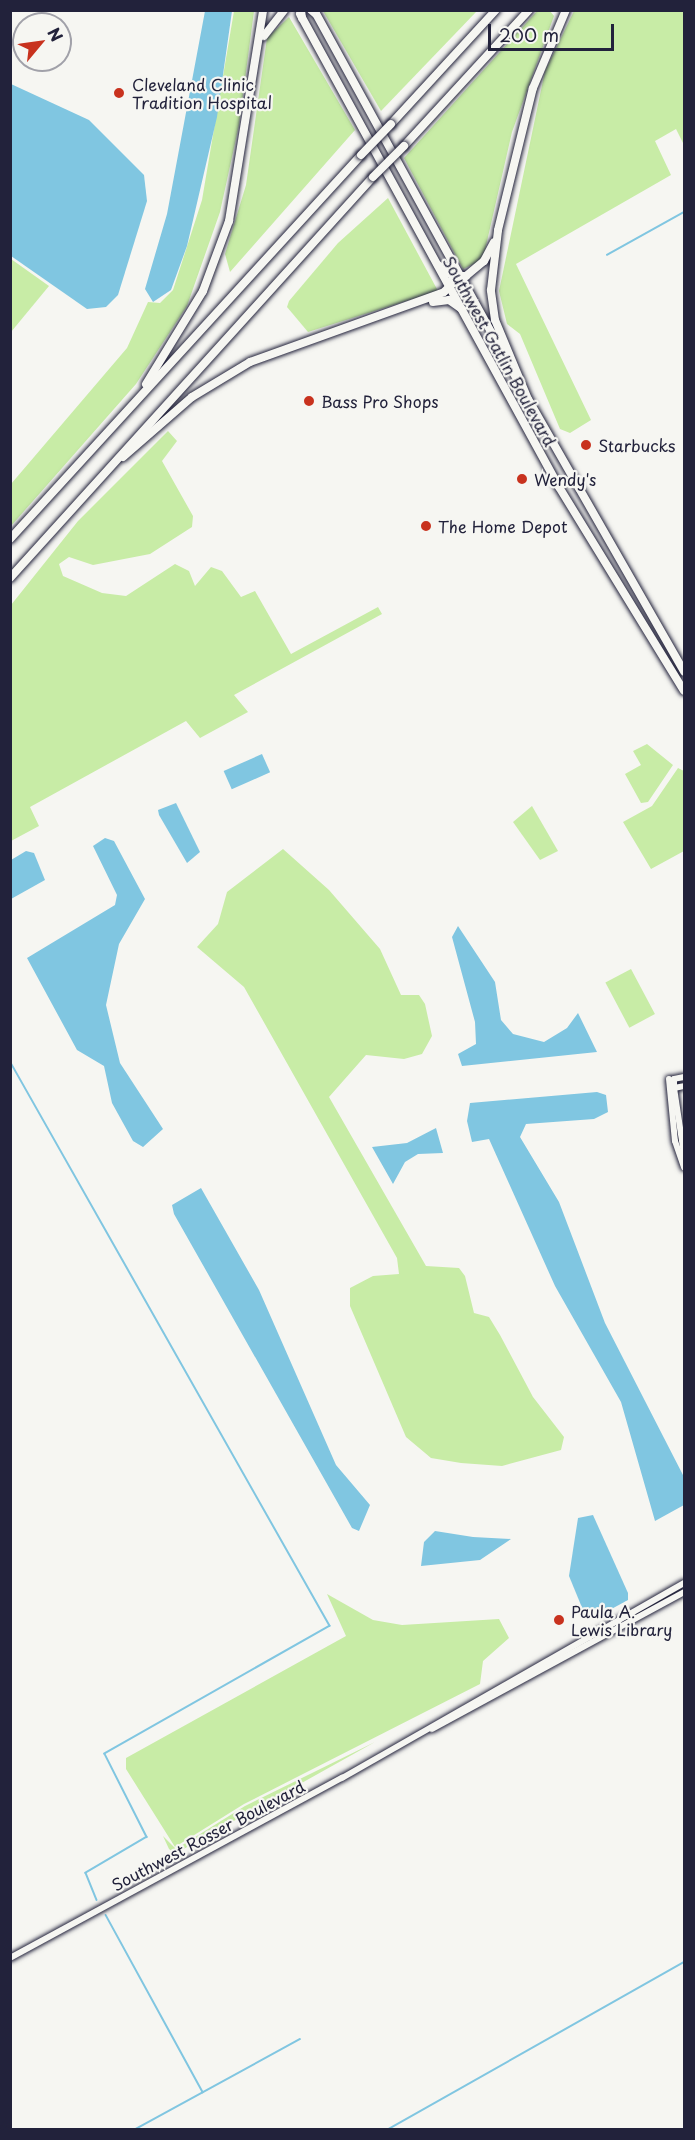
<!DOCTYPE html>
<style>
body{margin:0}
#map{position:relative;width:695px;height:2140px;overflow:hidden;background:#f6f6f2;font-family:"Playpen Sans",sans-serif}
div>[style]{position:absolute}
.green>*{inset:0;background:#c8eca6;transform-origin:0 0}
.water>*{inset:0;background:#80c6e1;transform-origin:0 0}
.stream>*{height:1.5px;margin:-0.75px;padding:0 0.75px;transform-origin:0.75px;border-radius:0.75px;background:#80c6e1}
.roads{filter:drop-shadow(0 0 2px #22223b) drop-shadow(0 0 2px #22223b)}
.minor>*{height:6px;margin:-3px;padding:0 3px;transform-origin:3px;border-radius:3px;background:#f6f6f2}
.major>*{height:8px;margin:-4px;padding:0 4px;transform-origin:4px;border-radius:4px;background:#f6f6f2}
.highway>*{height:8px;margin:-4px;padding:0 4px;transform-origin:4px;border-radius:4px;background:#f6f6f2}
.bridges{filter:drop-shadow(0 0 2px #22223b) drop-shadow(0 0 2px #22223b)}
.highway-bridge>*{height:8px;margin:-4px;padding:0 4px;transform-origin:4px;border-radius:4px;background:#f6f6f2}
.dots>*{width:16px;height:16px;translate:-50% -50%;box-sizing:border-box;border:3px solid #f6f6f2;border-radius:50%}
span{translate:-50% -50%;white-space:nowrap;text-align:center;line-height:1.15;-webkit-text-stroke:4.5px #f6f6f2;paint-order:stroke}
.poi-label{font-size:16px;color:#22223b}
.left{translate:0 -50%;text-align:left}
.street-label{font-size:16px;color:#22223b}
.frame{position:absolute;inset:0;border:12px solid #22223b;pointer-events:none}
.north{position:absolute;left:12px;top:12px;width:60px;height:60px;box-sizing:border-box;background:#f6f6f2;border:2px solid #a1a1a9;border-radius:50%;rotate:61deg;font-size:16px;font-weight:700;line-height:24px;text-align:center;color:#22223b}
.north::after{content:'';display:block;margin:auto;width:21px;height:27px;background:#c8321e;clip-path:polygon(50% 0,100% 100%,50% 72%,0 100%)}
.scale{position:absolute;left:488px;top:24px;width:126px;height:27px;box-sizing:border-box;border:3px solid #22223b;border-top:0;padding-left:8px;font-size:18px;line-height:21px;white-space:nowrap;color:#22223b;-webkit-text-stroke:4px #f6f6f2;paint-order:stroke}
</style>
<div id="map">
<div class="green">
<i style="clip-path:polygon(234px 11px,254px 11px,239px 125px,220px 212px,187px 306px,136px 384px,11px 526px,11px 484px,127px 348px,148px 302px,160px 303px,173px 290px,202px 200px)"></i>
<i style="clip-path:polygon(323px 11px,477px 11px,381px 111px)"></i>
<i style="clip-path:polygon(537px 11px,550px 11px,554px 16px,512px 132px,485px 250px,480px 261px,463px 269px,404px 158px)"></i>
<i style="clip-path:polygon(574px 11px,684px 11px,684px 145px,676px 129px,655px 141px,671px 175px,516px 264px,591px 420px,570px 433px,560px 429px,520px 334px,507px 324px,499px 291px,545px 71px)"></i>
<i style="clip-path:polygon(289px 17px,355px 130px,230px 272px,225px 254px,246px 185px,267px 38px)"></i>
<i style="clip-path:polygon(388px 198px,438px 291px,308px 332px,287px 307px,289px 301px,338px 243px)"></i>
<i style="clip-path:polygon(11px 259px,49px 286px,11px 332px)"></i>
<i style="clip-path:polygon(168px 431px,177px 441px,162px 461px,193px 516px,192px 527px,150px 554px,93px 565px,69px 557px,59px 564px,63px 576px,102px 593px,126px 596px,175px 564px,189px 571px,195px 586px,211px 567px,222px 571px,241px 597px,255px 591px,291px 654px,378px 607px,382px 614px,234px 695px,248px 712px,200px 738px,186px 721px,30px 807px,39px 826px,11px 841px,11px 605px,78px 521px)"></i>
<i style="clip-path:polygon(647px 744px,673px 765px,648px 802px,641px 803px,625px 774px,641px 765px,633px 751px)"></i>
<i style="clip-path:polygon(678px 768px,684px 771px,684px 851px,651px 869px,623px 822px,652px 806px)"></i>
<i style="clip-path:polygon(532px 806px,558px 851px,540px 860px,513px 822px)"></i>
<i style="clip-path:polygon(283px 849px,329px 890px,380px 949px,401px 995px,419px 995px,425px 1004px,432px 1036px,422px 1054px,404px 1059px,366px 1055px,329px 1097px,426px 1266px,459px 1268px,465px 1276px,474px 1313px,489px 1317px,500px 1335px,533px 1397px,564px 1437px,561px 1450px,502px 1466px,461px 1463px,431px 1458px,406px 1437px,350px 1306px,350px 1288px,373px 1276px,399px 1274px,397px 1258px,244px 987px,197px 947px,218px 924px,227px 892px)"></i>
<i style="left:631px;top:969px;width:51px;height:29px;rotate:62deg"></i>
<i style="clip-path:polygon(327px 1594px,373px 1620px,402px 1625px,499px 1619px,509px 1638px,483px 1661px,480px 1684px,244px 1804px,175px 1847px,126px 1769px,126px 1758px,346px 1636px)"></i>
<i style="clip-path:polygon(375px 1742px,180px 1851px,174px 1853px,169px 1849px,163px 1836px,176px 1849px,245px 1806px)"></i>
</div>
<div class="water">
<i style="clip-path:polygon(205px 11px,232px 11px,217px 117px,187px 246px,171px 290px,153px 302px,145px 289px,167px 214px)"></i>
<i style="clip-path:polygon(11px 84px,89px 120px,144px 175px,147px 201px,118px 295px,106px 307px,87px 309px,11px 256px)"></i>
<i style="left:262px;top:754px;width:20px;height:42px;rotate:66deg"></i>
<i style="clip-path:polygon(176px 803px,200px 852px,187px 863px,159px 815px,158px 810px)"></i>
<i style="clip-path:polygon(105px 838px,114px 841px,145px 899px,119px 944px,106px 1005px,120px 1063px,163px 1129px,143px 1147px,133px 1141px,112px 1103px,104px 1066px,77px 1050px,27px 958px,115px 905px,117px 895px,93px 846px)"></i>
<i style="clip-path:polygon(26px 851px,34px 853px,45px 880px,11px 899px,11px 860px)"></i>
<i style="clip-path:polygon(458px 926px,495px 982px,501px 1020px,513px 1034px,544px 1042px,567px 1028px,578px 1013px,597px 1052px,462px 1066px,458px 1054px,476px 1044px,475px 1022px,452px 937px)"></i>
<i style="clip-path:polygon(597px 1092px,606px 1095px,608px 1112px,594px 1119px,526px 1124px,520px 1137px,559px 1202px,605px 1323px,684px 1477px,684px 1505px,655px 1521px,621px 1402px,555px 1286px,489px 1139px,472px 1142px,467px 1121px,470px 1103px)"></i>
<i style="clip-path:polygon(436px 1128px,443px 1153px,418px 1154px,405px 1162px,393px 1184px,372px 1147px,407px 1143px)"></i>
<i style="clip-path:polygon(201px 1188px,259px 1290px,336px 1465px,370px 1505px,359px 1531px,352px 1528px,174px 1214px,172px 1205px)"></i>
<i style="clip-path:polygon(593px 1515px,628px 1593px,628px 1600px,593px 1619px,583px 1610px,569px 1576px,578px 1518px)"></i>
<i style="clip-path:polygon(435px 1531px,473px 1537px,511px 1539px,480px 1560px,421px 1566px,424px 1542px)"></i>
</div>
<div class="stream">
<i style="left:607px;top:255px;width:88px;rotate:-29.2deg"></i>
<i style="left:10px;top:1061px;width:649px;rotate:60.47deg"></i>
<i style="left:330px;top:1626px;width:259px;rotate:150.4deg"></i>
<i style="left:105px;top:1754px;width:93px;rotate:63.2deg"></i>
<i style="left:147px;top:1837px;width:71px;rotate:149.5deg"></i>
<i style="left:86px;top:1873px;width:29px;rotate:68deg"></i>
<i style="left:106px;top:1915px;width:202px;rotate:61.3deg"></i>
<i style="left:134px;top:2130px;width:189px;rotate:-28.7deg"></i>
<i style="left:387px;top:2130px;width:341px;rotate:-29.5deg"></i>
</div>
<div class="roads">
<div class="minor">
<i style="left:684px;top:1077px;width:10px;rotate:169deg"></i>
<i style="left:674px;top:1079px;width:9px;rotate:90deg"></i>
<i style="left:674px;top:1088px;width:67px;rotate:81.4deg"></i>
<i style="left:669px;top:1079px;width:62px;rotate:84.5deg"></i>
<i style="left:675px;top:1141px;width:28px;rotate:71deg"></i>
<i style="left:674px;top:1088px;width:10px;rotate:-11deg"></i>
<i style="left:432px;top:1729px;width:287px;rotate:-28.5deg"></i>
<i style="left:10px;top:1958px;width:378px;rotate:-28.5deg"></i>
<i style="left:342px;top:1778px;width:394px;rotate:-29.7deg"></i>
</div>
<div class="major">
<i style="left:314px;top:10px;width:418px;rotate:61.2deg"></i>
<i style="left:300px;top:14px;width:539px;rotate:61.3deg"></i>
<i style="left:559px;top:487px;width:239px;rotate:58.5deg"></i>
<i style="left:528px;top:399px;width:314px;rotate:60.2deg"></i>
</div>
<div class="highway">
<i style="left:301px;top:10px;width:8px;rotate:83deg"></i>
<i style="left:311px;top:10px;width:6px;rotate:39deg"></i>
<i style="left:264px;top:36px;width:33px;rotate:-52deg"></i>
<i style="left:391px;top:124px;width:155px;rotate:-47.4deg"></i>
<i style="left:404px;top:146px;width:185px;rotate:-47.4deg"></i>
<i style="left:438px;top:265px;width:19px;rotate:35deg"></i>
<i style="left:454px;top:276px;width:12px"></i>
<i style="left:466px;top:276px;width:23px;rotate:-40deg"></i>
<i style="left:484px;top:261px;width:21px;rotate:-62deg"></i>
<i style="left:433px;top:302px;width:16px;rotate:-7deg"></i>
<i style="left:449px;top:300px;width:16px;rotate:35deg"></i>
<i style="left:146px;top:384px;width:109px;rotate:-58.5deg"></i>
<i style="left:203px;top:291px;width:75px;rotate:-69.6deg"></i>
<i style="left:229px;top:221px;width:214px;rotate:-80.8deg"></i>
<i style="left:530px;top:404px;width:91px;rotate:-112.6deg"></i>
<i style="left:495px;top:320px;width:30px;rotate:-98deg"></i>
<i style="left:491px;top:290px;width:60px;rotate:-83.3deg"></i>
<i style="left:498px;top:230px;width:146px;rotate:-76.2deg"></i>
<i style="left:533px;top:88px;width:85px;rotate:-67.1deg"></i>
<i style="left:123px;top:457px;width:91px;rotate:-41deg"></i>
<i style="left:192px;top:397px;width:68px;rotate:-31.1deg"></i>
<i style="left:250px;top:362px;width:206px;rotate:-19.8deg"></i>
<i style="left:444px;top:292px;width:13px;rotate:-45deg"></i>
<i style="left:453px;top:283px;width:19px;rotate:-90deg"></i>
<i style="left:10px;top:539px;width:520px;rotate:-47.57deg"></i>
<i style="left:10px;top:578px;width:541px;rotate:-47.85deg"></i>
</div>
</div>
<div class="bridges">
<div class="highway-bridge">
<i style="left:361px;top:155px;width:43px;rotate:-45.9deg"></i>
<i style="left:373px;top:177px;width:44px;rotate:-45deg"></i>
</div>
</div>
<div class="dots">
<i style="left:119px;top:93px;background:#c8321e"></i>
<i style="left:309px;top:401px;background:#c8321e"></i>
<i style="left:586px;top:445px;background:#c8321e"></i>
<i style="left:522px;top:479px;background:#c8321e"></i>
<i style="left:426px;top:526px;background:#c8321e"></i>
<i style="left:559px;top:1620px;background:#c8321e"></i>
</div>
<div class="poi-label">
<span class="left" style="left:132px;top:93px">Cleveland Clinic<br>Tradition Hospital</span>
<span class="left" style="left:321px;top:401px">Bass Pro Shops</span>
<span class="left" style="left:598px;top:445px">Starbucks</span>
<span class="left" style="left:534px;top:479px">Wendy's</span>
<span class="left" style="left:438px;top:526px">The Home Depot</span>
<span class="left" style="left:571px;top:1620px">Paula A.<br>Lewis Library</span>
</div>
<div class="street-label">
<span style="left:500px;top:351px;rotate:61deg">Southwest Gatlin Boulevard</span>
<span style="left:208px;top:1835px;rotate:-28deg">Southwest Rosser Boulevard</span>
</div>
<div class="frame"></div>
<div class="north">N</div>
<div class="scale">200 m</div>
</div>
